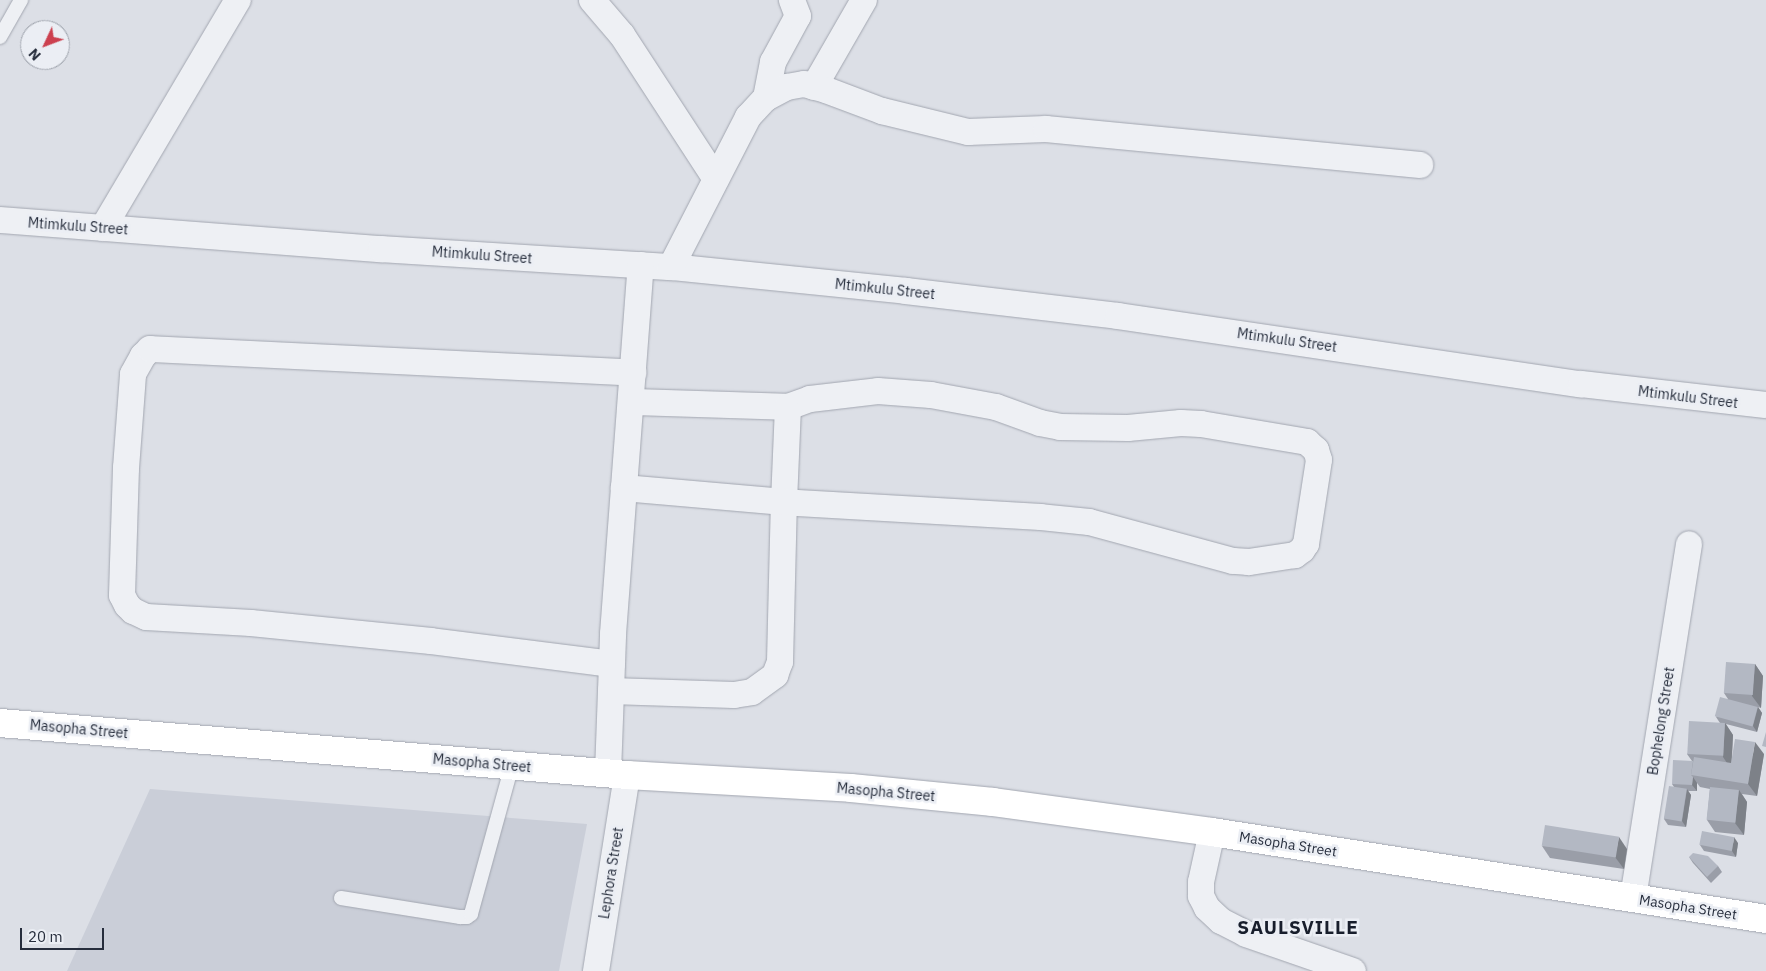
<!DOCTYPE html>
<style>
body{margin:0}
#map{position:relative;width:1766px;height:971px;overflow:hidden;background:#dcdfe6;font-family:"IBM Plex Sans",sans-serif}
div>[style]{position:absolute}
.built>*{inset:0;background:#caced8}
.roads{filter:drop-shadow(0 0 1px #a2a6b0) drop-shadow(0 0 1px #a2a6b0)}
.lane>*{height:14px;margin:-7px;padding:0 7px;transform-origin:7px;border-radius:7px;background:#eef0f4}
.street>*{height:26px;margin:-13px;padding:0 13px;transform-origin:13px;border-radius:13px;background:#eef0f4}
.secondary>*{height:28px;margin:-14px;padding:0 14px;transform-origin:14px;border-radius:14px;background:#fff}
.wall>*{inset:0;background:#9a9ea8}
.shaded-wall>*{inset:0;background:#7d8188}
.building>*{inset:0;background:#b3b8c3;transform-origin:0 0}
span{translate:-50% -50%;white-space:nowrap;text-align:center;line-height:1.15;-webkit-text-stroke:5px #ebeef4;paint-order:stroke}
.street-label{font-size:14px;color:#262d3c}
.district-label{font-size:19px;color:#181e2c;font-weight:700;letter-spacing:1px}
.north{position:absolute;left:20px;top:20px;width:50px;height:50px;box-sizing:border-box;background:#ebeef4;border:1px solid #9ca1aa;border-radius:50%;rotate:227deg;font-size:14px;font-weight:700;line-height:20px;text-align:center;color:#262d3c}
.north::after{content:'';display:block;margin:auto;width:18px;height:22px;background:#cc404f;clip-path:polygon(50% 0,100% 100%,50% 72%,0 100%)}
.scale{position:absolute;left:20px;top:928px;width:84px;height:22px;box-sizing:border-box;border:2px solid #262d3c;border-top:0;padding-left:6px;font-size:15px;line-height:18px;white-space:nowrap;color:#262d3c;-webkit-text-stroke:4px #ebeef4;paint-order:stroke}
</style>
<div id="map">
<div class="built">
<i style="clip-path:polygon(150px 789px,587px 824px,559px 971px,67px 971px)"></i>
</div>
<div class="roads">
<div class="lane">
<i style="left:0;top:37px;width:43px;rotate:-60.4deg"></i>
<i style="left:341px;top:898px;width:121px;rotate:9.1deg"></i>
<i style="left:460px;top:917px;width:7px"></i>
<i style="left:467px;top:917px;width:5px;rotate:-37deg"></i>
<i style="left:471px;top:914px;width:155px;rotate:-74.6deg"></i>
</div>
<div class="street">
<i style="left:592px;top:0;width:46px;rotate:49.4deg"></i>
<i style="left:622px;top:35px;width:172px;rotate:56.9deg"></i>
<i style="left:814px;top:87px;width:100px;rotate:-60.1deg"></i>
<i style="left:766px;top:98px;width:37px;rotate:-79deg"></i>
<i style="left:773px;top:62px;width:52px;rotate:-61.5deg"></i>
<i style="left:798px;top:16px;width:17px;rotate:-111deg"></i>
<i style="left:0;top:220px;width:382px;rotate:4.4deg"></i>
<i style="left:381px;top:249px;width:291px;rotate:3.6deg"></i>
<i style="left:671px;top:267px;width:236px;rotate:5.8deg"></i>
<i style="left:906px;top:291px;width:213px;rotate:6.7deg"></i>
<i style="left:1118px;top:316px;width:468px;rotate:8.4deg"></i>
<i style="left:1581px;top:384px;width:186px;rotate:6.5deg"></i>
<i style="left:103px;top:228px;width:265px;rotate:-59.4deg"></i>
<i style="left:671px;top:267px;width:169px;rotate:-62.8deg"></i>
<i style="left:748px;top:117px;width:26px;rotate:-47deg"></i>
<i style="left:766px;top:98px;width:24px;rotate:-28deg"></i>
<i style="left:787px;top:87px;width:17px;rotate:-10deg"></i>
<i style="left:804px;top:84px;width:23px;rotate:15deg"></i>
<i style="left:826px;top:90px;width:60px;rotate:20.6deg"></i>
<i style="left:882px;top:111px;width:89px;rotate:13.7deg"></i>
<i style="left:968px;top:132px;width:78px;rotate:-2.2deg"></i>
<i style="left:1046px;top:129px;width:376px;rotate:5.5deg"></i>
<i style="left:631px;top:402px;width:157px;rotate:1.8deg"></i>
<i style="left:612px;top:664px;width:182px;rotate:-172.8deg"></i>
<i style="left:431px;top:641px;width:181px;rotate:-174.3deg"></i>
<i style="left:251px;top:623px;width:105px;rotate:-176.7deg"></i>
<i style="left:146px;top:617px;width:14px;rotate:-155deg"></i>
<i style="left:133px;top:611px;width:8px;rotate:-135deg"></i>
<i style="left:127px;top:605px;width:11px;rotate:-117deg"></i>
<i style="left:122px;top:595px;width:127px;rotate:-88.2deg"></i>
<i style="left:126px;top:468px;width:94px;rotate:-85.7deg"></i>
<i style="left:133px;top:374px;width:21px;rotate:-61deg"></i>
<i style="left:143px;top:356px;width:10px;rotate:-45deg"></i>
<i style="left:150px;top:349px;width:484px;rotate:2.8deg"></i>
<i style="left:611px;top:691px;width:123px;rotate:1.9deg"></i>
<i style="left:734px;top:695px;width:18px;rotate:-9deg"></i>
<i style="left:752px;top:692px;width:29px;rotate:-36deg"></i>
<i style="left:775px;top:675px;width:14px;rotate:-69deg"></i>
<i style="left:780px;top:662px;width:160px;rotate:-88.6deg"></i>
<i style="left:784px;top:502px;width:95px;rotate:-87.6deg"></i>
<i style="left:788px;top:407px;width:23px;rotate:-20deg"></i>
<i style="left:810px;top:399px;width:68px;rotate:-6.7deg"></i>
<i style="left:878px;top:391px;width:53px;rotate:4.3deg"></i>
<i style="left:931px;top:395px;width:66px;rotate:10.5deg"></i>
<i style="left:996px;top:407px;width:47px;rotate:20deg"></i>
<i style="left:1040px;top:423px;width:20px;rotate:11deg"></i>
<i style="left:1060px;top:427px;width:68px;rotate:0.8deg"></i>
<i style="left:1128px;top:428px;width:53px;rotate:-5.4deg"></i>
<i style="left:1181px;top:423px;width:20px;rotate:3deg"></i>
<i style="left:1201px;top:424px;width:108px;rotate:9.6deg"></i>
<i style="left:1307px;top:442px;width:12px;rotate:42deg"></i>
<i style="left:1316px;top:450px;width:10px;rotate:73deg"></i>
<i style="left:1319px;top:460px;width:85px;rotate:98.8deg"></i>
<i style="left:1306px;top:544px;width:7px;rotate:124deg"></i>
<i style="left:1302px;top:550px;width:9px;rotate:144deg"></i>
<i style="left:1295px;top:555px;width:47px;rotate:171.3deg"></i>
<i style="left:1249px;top:562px;width:16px;rotate:-176deg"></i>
<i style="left:1233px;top:561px;width:149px;rotate:-164.8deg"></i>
<i style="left:1089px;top:522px;width:48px;rotate:-174.1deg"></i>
<i style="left:1041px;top:517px;width:257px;rotate:-176.7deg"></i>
<i style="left:784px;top:502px;width:161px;rotate:-175deg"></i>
<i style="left:608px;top:773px;width:139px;rotate:-87.9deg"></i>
<i style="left:613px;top:634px;width:370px;rotate:-85.7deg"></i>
<i style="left:1212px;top:832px;width:51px;rotate:102.4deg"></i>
<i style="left:1201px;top:882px;width:14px;rotate:90deg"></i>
<i style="left:1201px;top:896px;width:13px;rotate:63deg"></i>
<i style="left:1207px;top:908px;width:19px;rotate:43deg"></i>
<i style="left:1221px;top:921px;width:28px;rotate:27deg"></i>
<i style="left:1246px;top:934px;width:113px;rotate:19.1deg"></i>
<i style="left:1633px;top:898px;width:358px;rotate:-81deg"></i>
<i style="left:596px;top:971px;width:198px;rotate:-81deg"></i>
</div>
<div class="secondary">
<i style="left:0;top:723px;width:629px;rotate:4.74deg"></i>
<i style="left:627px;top:775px;width:224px;rotate:3.3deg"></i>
<i style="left:851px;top:788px;width:143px;rotate:5.6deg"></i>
<i style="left:993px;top:802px;width:221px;rotate:7.8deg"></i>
<i style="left:1212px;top:832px;width:561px;rotate:8.92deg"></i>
</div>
</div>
<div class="wall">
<i style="clip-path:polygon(1755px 664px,1763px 676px,1761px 708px,1758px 707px,1762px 713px,1757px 732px,1726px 724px,1733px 735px,1732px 758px,1764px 754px,1757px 796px,1742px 794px,1747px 802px,1744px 835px,1715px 832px,1707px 820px,1710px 789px,1700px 787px,1697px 783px,1697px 791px,1688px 791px,1691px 795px,1686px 827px,1668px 825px,1664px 819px,1674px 787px,1672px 784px,1692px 761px,1687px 754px,1720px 723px,1716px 717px,1728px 699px,1724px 693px)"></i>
<i style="clip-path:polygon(1738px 843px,1736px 857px,1704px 851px,1700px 845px)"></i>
<i style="clip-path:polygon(1542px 846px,1627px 849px,1624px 869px,1550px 858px)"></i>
<i style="clip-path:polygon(1689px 857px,1718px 866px,1722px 872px,1711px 883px,1693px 863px)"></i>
</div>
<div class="shaded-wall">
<i style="clip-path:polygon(1755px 664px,1763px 676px,1761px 708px,1752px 696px)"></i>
<i style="clip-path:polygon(1758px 707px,1762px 713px,1757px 732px,1753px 726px)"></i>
<i style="clip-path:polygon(1725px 723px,1733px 735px,1731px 769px,1723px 757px)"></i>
<i style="clip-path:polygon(1755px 742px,1764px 754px,1757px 796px,1748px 784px)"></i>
<i style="clip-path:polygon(1693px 777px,1697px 783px,1697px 791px,1692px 785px)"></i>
<i style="clip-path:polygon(1687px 789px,1691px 795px,1686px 827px,1682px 821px)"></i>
<i style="clip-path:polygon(1739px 790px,1747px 802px,1744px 835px,1735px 823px)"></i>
<i style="clip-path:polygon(1619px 837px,1627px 849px,1624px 869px,1615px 857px)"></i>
<i style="clip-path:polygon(1734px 837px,1738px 843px,1736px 857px,1732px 851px)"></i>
</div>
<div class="building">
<i style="left:1726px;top:662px;width:29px;height:31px;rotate:4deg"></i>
<i style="left:1720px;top:697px;width:39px;height:20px;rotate:15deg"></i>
<i style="left:1689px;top:721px;width:36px;height:33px;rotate:3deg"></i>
<i style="clip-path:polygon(1766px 732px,1766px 747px,1762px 746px)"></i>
<i style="clip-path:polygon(1735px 739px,1755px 742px,1748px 784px,1691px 775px,1694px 757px,1731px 763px)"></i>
<i style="clip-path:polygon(1673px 760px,1693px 761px,1691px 775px,1693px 777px,1692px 785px,1672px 784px)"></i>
<i style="left:1669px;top:786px;width:18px;height:33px;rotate:9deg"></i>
<i style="left:1710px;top:787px;width:29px;height:33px;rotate:6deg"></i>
<i style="left:1545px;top:825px;width:75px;height:21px;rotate:9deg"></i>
<i style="left:1702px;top:831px;width:33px;height:14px;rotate:11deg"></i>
<i style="clip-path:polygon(1693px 853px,1708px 856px,1718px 866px,1707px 877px,1689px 857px)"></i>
</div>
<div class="street-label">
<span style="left:78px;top:226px;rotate:4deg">Mtimkulu Street</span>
<span style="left:482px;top:255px;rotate:4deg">Mtimkulu Street</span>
<span style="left:885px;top:289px;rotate:6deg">Mtimkulu Street</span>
<span style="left:1287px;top:340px;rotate:8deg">Mtimkulu Street</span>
<span style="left:1688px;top:397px;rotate:7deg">Mtimkulu Street</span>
<span style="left:1661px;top:721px;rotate:-81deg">Bophelong Street</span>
<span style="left:79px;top:729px;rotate:5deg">Masopha Street</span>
<span style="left:482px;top:763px;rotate:5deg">Masopha Street</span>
<span style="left:886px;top:792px;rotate:5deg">Masopha Street</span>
<span style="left:1288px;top:844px;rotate:9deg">Masopha Street</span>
<span style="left:611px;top:873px;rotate:-81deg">Lephora Street</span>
<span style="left:1688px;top:907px;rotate:9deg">Masopha Street</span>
</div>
<div class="district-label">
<span style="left:1298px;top:928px">SAULSVILLE</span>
</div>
<div class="north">N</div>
<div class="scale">20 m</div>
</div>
